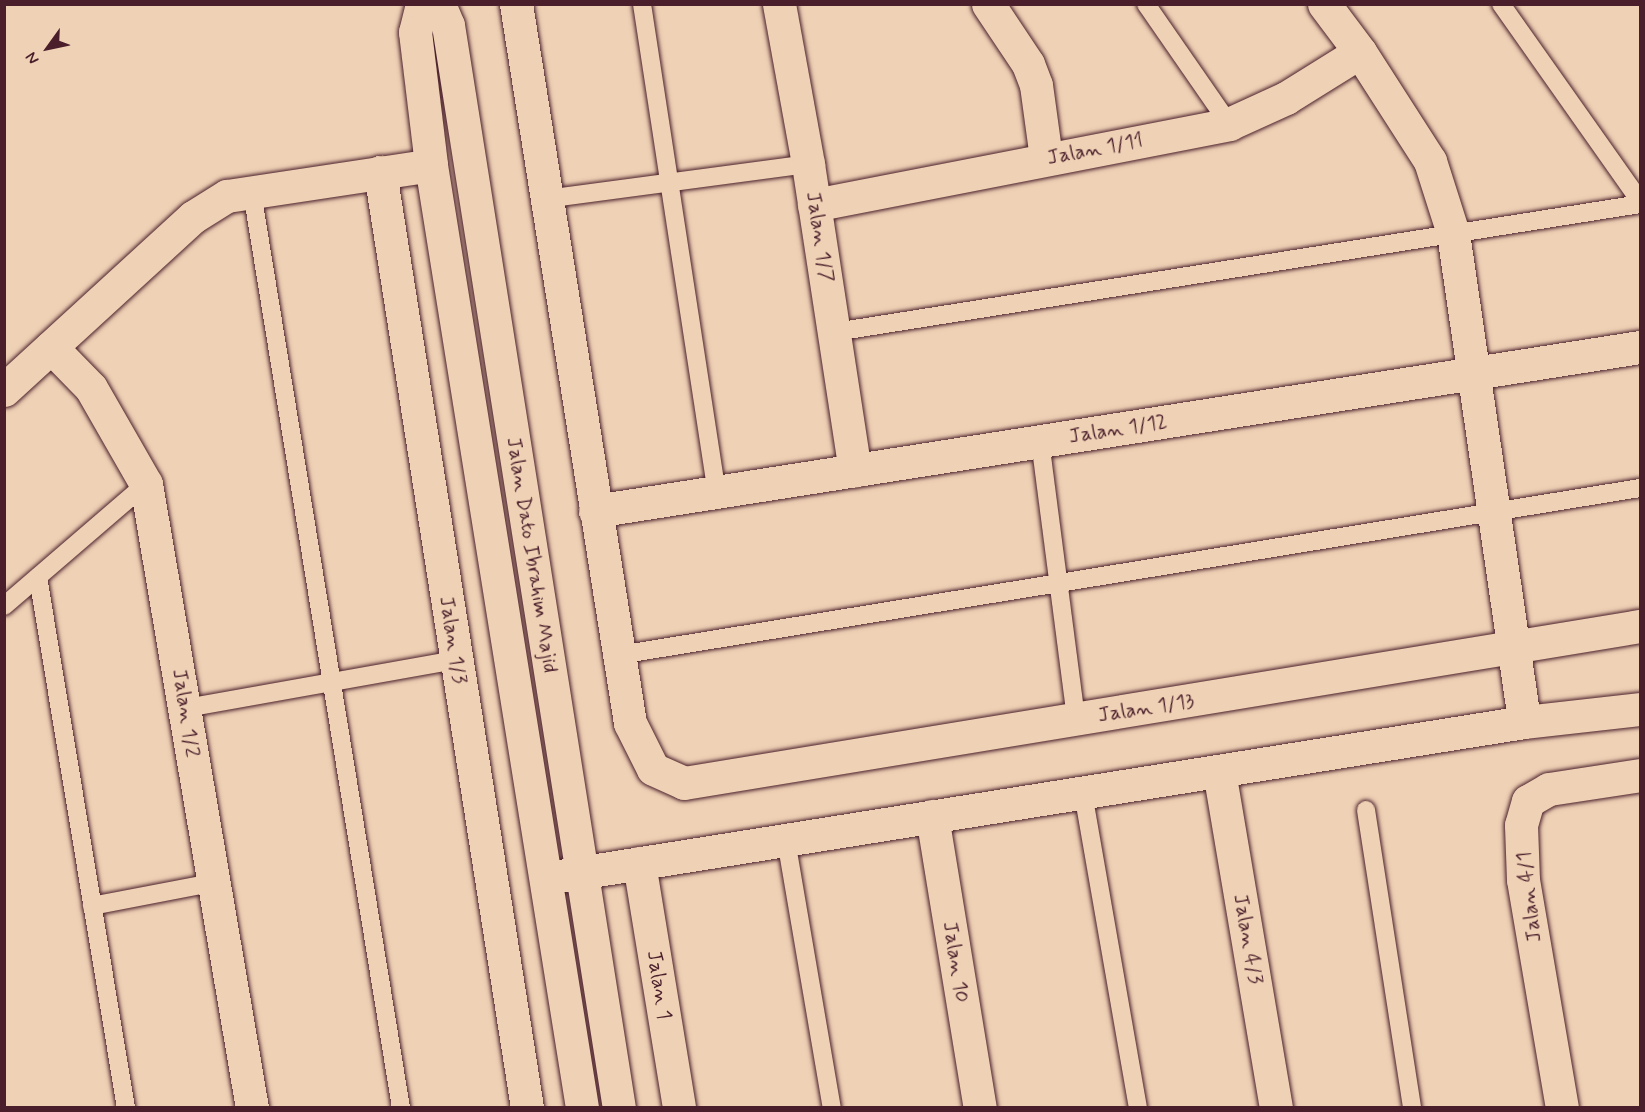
<!DOCTYPE html>
<style>
body{margin:0}
#map{position:relative;width:1645px;height:1112px;overflow:hidden;background:#efd1b5;font-family:Mynerve,sans-serif}
div>[style]{position:absolute}
.roads{filter:drop-shadow(0 0 2px #4a1f2b) drop-shadow(0 0 2px #4a1f2b)}
.lane>*{height:18px;margin:-9px;padding:0 9px;transform-origin:9px;border-radius:9px;background:#efd1b5}
.street>*{height:33px;margin:-16.5px;padding:0 16.5px;transform-origin:16.5px;border-radius:16.5px;background:#efd1b5}
.secondary>*{height:33px;margin:-16.5px;padding:0 16.5px;transform-origin:16.5px;border-radius:16.5px;background:#efd1b5}
span{translate:-50% -50%;white-space:nowrap;text-align:center;line-height:1.15;-webkit-text-stroke:5px #efd1b5;paint-order:stroke}
.street-label{font-size:21px;color:#4a1f2b}
.frame{position:absolute;inset:0;border:6px solid #4a1f2b;pointer-events:none}
.north{position:absolute;left:18px;top:18px;width:60px;height:60px;-webkit-text-stroke:4px #efd1b5;paint-order:stroke;rotate:237deg;font-size:16px;font-weight:700;line-height:24px;text-align:center;color:#4a1f2b}
.north::after{content:'';display:block;margin:auto;width:21px;height:27px;background:#4a1f2b;clip-path:polygon(50% 0,100% 100%,50% 72%,0 100%)}
</style>
<div id="map">
<div class="roads">
<div class="lane">
<i style="left:642px;top:4px;width:494px;rotate:81.3deg"></i>
<i style="left:1146px;top:4px;width:146px;rotate:55.3deg"></i>
<i style="left:1501px;top:4px;width:241px;rotate:54.8deg"></i>
<i style="left:252px;top:192px;width:928px;rotate:80.76deg"></i>
<i style="left:546px;top:199px;width:264px;rotate:-7.6deg"></i>
<i style="left:835px;top:332px;width:815px;rotate:-9.03deg"></i>
<i style="left:1040px;top:441px;width:280px;rotate:82.6deg"></i>
<i style="left:38px;top:577px;width:538px;rotate:80.59deg"></i>
<i style="left:4px;top:606px;width:187px;rotate:-40.7deg"></i>
<i style="left:619px;top:655px;width:1035px;rotate:-9.29deg"></i>
<i style="left:186px;top:708px;width:274px;rotate:-10.1deg"></i>
<i style="left:1083px;top:793px;width:320px;rotate:80.1deg"></i>
<i style="left:1366px;top:810px;width:302px;rotate:81.2deg"></i>
<i style="left:786px;top:840px;width:272px;rotate:80.3deg"></i>
<i style="left:92px;top:906px;width:122px;rotate:-10.9deg"></i>
</div>
<div class="street">
<i style="left:516px;top:4px;width:728px;rotate:80.99deg"></i>
<i style="left:630px;top:723px;width:51px;rotate:63.4deg"></i>
<i style="left:653px;top:769px;width:34px;rotate:24deg"></i>
<i style="left:684px;top:783px;width:969px;rotate:-9.33deg"></i>
<i style="left:779px;top:4px;width:163px;rotate:79.7deg"></i>
<i style="left:808px;top:164px;width:310px;rotate:81.3deg"></i>
<i style="left:988px;top:4px;width:72px;rotate:56.3deg"></i>
<i style="left:1028px;top:64px;width:22px;rotate:69deg"></i>
<i style="left:1036px;top:85px;width:74px;rotate:82.2deg"></i>
<i style="left:1324px;top:4px;width:60px;rotate:53.1deg"></i>
<i style="left:1360px;top:52px;width:130px;rotate:57.3deg"></i>
<i style="left:1430px;top:161px;width:76px;rotate:72.3deg"></i>
<i style="left:1453px;top:233px;width:494px;rotate:81.7deg"></i>
<i style="left:380px;top:172px;width:947px;rotate:81.07deg"></i>
<i style="left:814px;top:205px;width:423px;rotate:-11deg"></i>
<i style="left:1229px;top:124px;width:63px;rotate:-24.5deg"></i>
<i style="left:1286px;top:98px;width:87px;rotate:-31.9deg"></i>
<i style="left:51px;top:347px;width:57px;rotate:45.7deg"></i>
<i style="left:91px;top:388px;width:111px;rotate:60.2deg"></i>
<i style="left:146px;top:484px;width:633px;rotate:80.36deg"></i>
<i style="left:4px;top:390px;width:256px;rotate:-42.5deg"></i>
<i style="left:193px;top:217px;width:40px;rotate:-32deg"></i>
<i style="left:227px;top:196px;width:206px;rotate:-8.6deg"></i>
<i style="left:595px;top:511px;width:1058px;rotate:-8.92deg"></i>
<i style="left:1219px;top:771px;width:342px;rotate:80.4deg"></i>
<i style="left:932px;top:816px;width:296px;rotate:80.7deg"></i>
<i style="left:639px;top:863px;width:248px;rotate:80.7deg"></i>
<i style="left:547px;top:878px;width:989px;rotate:-9.07deg"></i>
<i style="left:1524px;top:722px;width:117px;rotate:-6.4deg"></i>
<i style="left:1562px;top:1108px;width:231px;rotate:-99.7deg"></i>
<i style="left:1523px;top:880px;width:55px;rotate:-92.1deg"></i>
<i style="left:1521px;top:825px;width:25px;rotate:-74deg"></i>
<i style="left:1528px;top:801px;width:24px;rotate:-30deg"></i>
<i style="left:1549px;top:789px;width:92px;rotate:-8.7deg"></i>
</div>
<div class="secondary">
<i style="left:422px;top:4px;width:29px;rotate:104deg"></i>
<i style="left:415px;top:32px;width:134px;rotate:83.1deg"></i>
<i style="left:431px;top:165px;width:955px;rotate:80.9deg"></i>
<i style="left:439px;top:4px;width:23px;rotate:67deg"></i>
<i style="left:448px;top:25px;width:1096px;rotate:81.03deg"></i>
</div>
</div>
<div class="street-label">
<span style="left:1095px;top:149px;rotate:-11deg">Jalan 1/11</span>
<span style="left:820px;top:237px;rotate:81deg">Jalan 1/7</span>
<span style="left:1118px;top:429px;rotate:-9deg">Jalan 1/12</span>
<span style="left:532px;top:555px;rotate:81deg">Jalan Dato Ibrahim Majid</span>
<span style="left:453px;top:640px;rotate:81deg">Jalan 1/3</span>
<span style="left:1146px;top:708px;rotate:-9deg">Jalan 1/13</span>
<span style="left:186px;top:713px;rotate:81deg">Jalan 1/2</span>
<span style="left:1529px;top:897px;rotate:-97deg">Jalan 4/1</span>
<span style="left:1248px;top:939px;rotate:80deg">Jalan 4/3</span>
<span style="left:956px;top:962px;rotate:81deg">Jalan 10</span>
<span style="left:659px;top:985px;rotate:81deg">Jalan 1</span>
</div>
<div class="frame"></div>
<div class="north">N</div>
</div>
